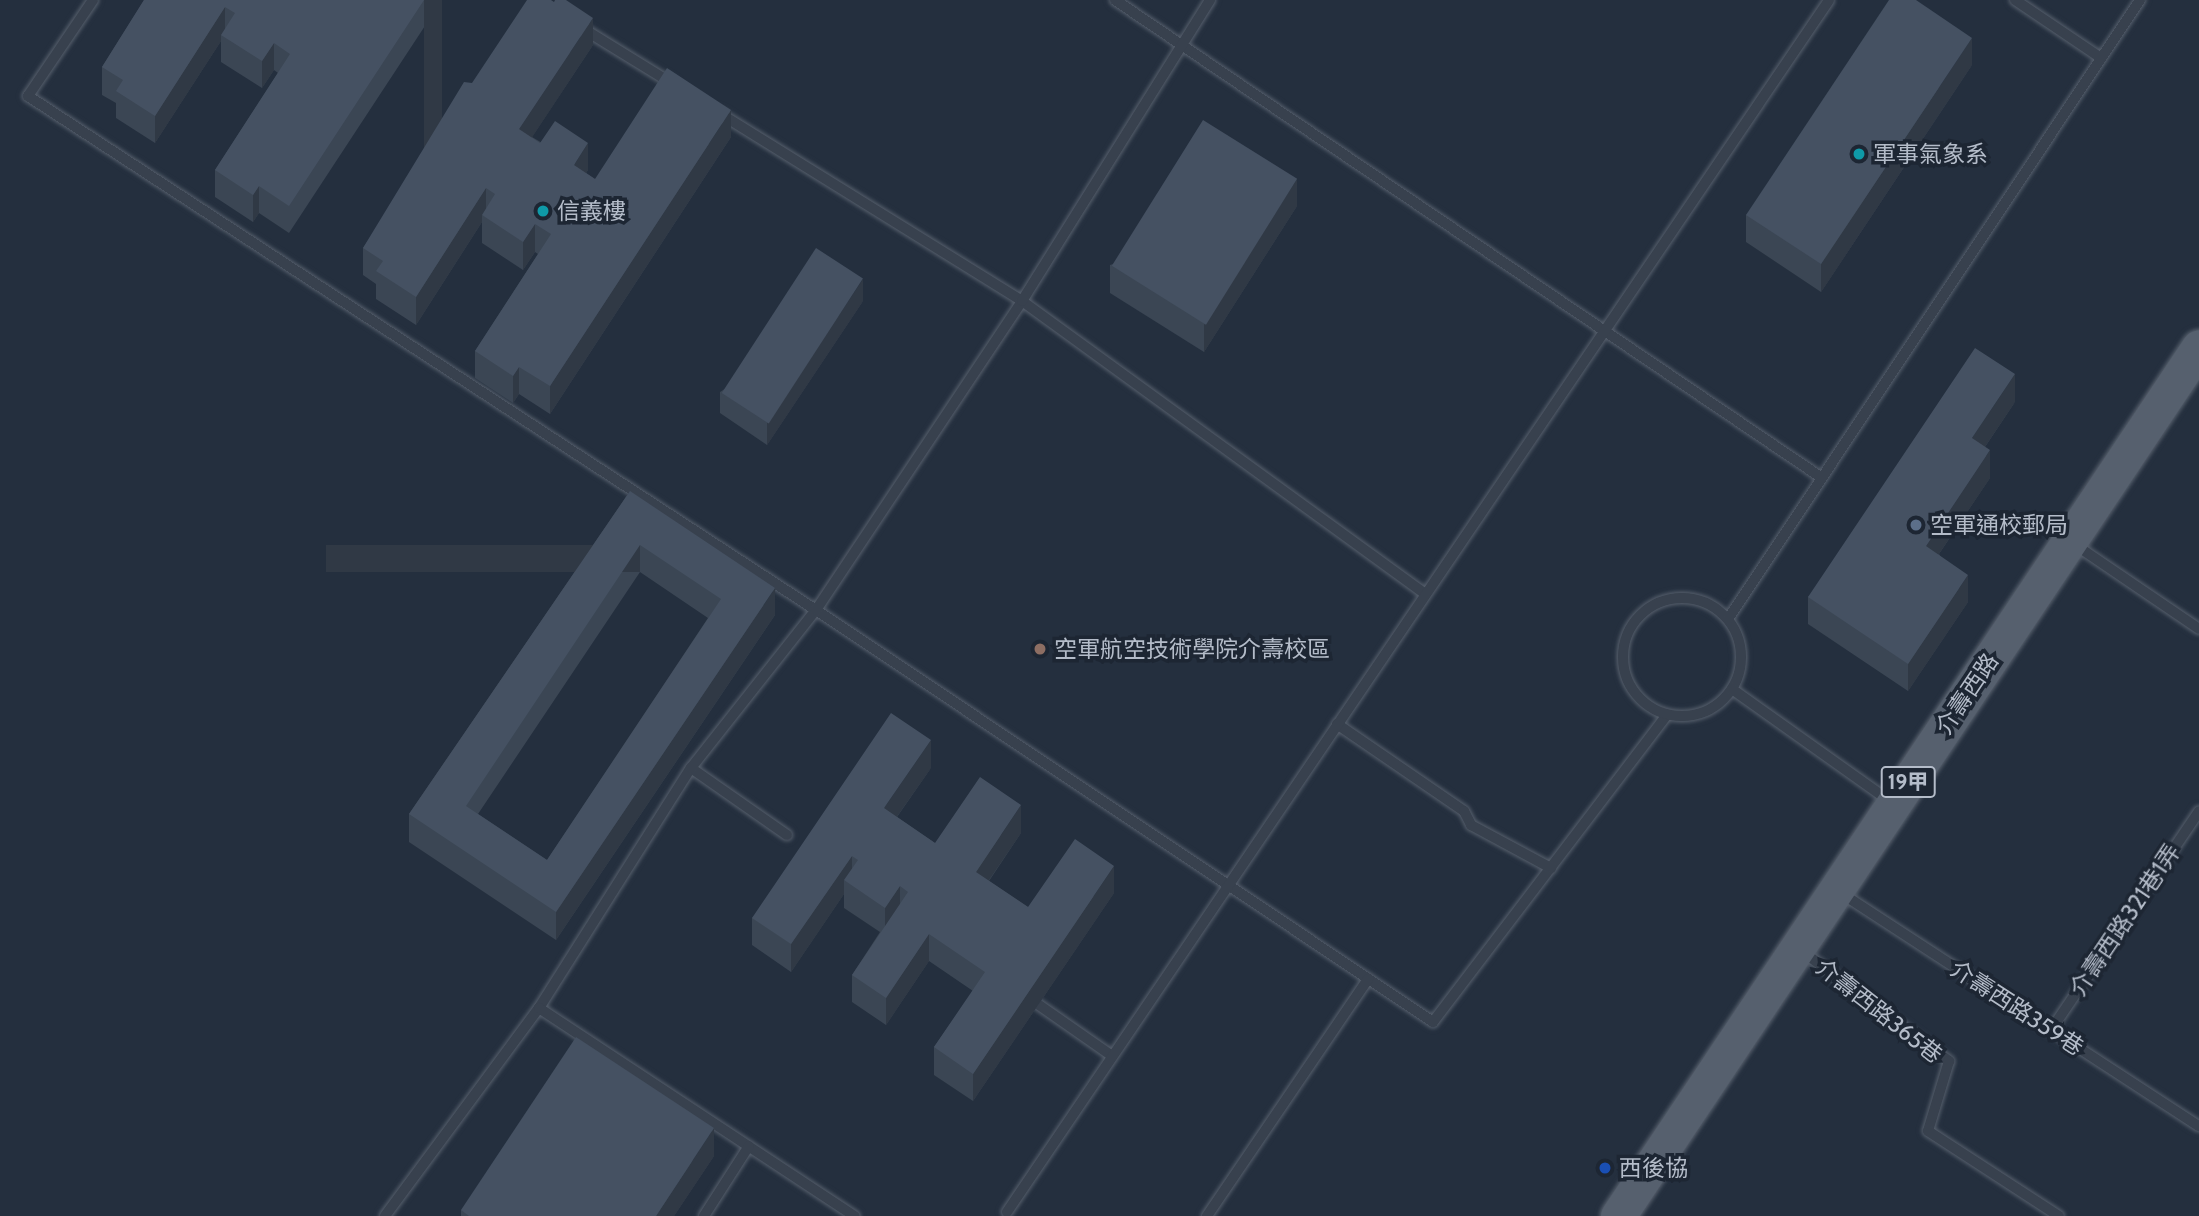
<!DOCTYPE html>
<meta charset="utf-8">
<style>
body{margin:0}
#map{position:relative;width:2199px;height:1216px;overflow:hidden;background:#242f3e;font-family:Cabin,"Noto Sans TC",sans-serif}
div>[style]{position:absolute}
.roads{filter:drop-shadow(0 0 2px #565f6c) drop-shadow(0 0 2px #565f6c)}
.lane>*{height:10px;margin:-5px;padding:0 5px;transform-origin:5px;border-radius:5px;background:#38414e}
.lane>.ring{margin:-5px;padding:0;box-sizing:content-box;background:none;border:10px solid #38414e;border-radius:50%}
.primary>*{height:35px;margin:-17.5px;padding:0 17.5px;transform-origin:17.5px;border-radius:17.5px;background:#56606e}
.wall>*{inset:0;background:#3b4654}
.shaded-wall>*{inset:0;background:#303945;transform-origin:0 0}
.building>*{inset:0;background:#455162;transform-origin:0 0}
.dots>*{width:19px;height:19px;translate:-50% -50%;box-sizing:border-box;border:4px solid #1d2633;border-radius:50%}
span{translate:-50% -50%;white-space:nowrap;text-align:center;line-height:1.15;-webkit-text-stroke:7px #1d2633;paint-order:stroke}
.shield-label span{padding:2px 5px;background:#1d2633;border:2px solid;border-radius:5px;-webkit-text-stroke-width:0}
.shield-label{font-size:21px;color:#b4bcc9;font-weight:700}
.poi-label{font-size:23px;color:#b4bcc9}
.left{translate:0 -50%;text-align:left}
.street-label{font-size:23px;color:#b4bcc9}
</style>
<div id="map">
<div class="roads">
<div class="lane">
<i style="left:93px;top:0;width:116px;rotate:124.1deg"></i>
<i style="left:28px;top:96px;width:941px;rotate:33.12deg"></i>
<i style="left:816px;top:610px;width:742px;rotate:33.73deg"></i>
<i style="left:1433px;top:1022px;width:386px;rotate:-52.7deg"></i>
<i style="left:1115px;top:0;width:853px;rotate:34.06deg"></i>
<i style="left:2015px;top:0;width:104px;rotate:34deg"></i>
<i style="left:582px;top:28px;width:107px;rotate:31.6deg"></i>
<i style="left:719px;top:113px;width:357px;rotate:31.8deg"></i>
<i style="left:1022px;top:301px;width:498px;rotate:36deg"></i>
<i style="left:2074px;top:544px;width:151px;rotate:34.2deg"></i>
<i class="ring" style="left:1623px;top:598px;width:108px;height:108px"></i>
<i style="left:1728px;top:619px;width:744px;rotate:-56.35deg"></i>
<i style="left:1732px;top:689px;width:195px;rotate:35.4deg"></i>
<i style="left:1337px;top:724px;width:154px;rotate:34.4deg"></i>
<i style="left:1464px;top:811px;width:16px;rotate:63deg"></i>
<i style="left:1471px;top:825px;width:91px;rotate:28.3deg"></i>
<i style="left:691px;top:768px;width:117px;rotate:34.9deg"></i>
<i style="left:1841px;top:893px;width:427px;rotate:33.1deg"></i>
<i style="left:1802px;top:951px;width:184px;rotate:36.8deg"></i>
<i style="left:1949px;top:1061px;width:73px;rotate:106.7deg"></i>
<i style="left:1928px;top:1131px;width:156px;rotate:33deg"></i>
<i style="left:1029px;top:998px;width:101px;rotate:34.9deg"></i>
<i style="left:539px;top:1008px;width:284px;rotate:-57.7deg"></i>
<i style="left:691px;top:768px;width:201px;rotate:-51.7deg"></i>
<i style="left:816px;top:610px;width:371px;rotate:-56.3deg"></i>
<i style="left:1022px;top:301px;width:355px;rotate:-58deg"></i>
<i style="left:2051px;top:1030px;width:264px;rotate:-55.9deg"></i>
<i style="left:1007px;top:1212px;width:1464px;rotate:-55.85deg"></i>
<i style="left:385px;top:1216px;width:259px;rotate:-53.5deg"></i>
<i style="left:539px;top:1008px;width:378px;rotate:33.4deg"></i>
<i style="left:704px;top:1216px;width:83px;rotate:-57.3deg"></i>
<i style="left:1207px;top:1216px;width:287px;rotate:-55.8deg"></i>
</div>
<div class="primary">
<i style="left:1618px;top:1216px;width:1045px;rotate:-56.23deg"></i>
</div>
</div>
<div class="wall">
<i style="clip-path:polygon(144px 0,442px 0,289px 233px,259px 213px,253px 222px,215px 197px,215px 170px,278px 73px,274px 70px,262px 88px,221px 62px,221px 41px,155px 143px,116px 118px,116px 103px,102px 95px,102px 67px)"></i>
<i style="clip-path:polygon(593px 45px,532px 137px,588px 170px,586px 173px,595px 179px,731px 137px,550px 414px,519px 394px,513px 403px,475px 378px,475px 351px,538px 254px,535px 252px,523px 270px,482px 243px,482px 222px,416px 325px,376px 299px,376px 284px,363px 275px,363px 248px,472px 83px)"></i>
<i style="clip-path:polygon(1972px 65px,1821px 292px,1746px 242px,1746px 215px)"></i>
<i style="clip-path:polygon(1297px 206px,1204px 352px,1110px 293px,1110px 265px)"></i>
<i style="clip-path:polygon(863px 301px,767px 445px,720px 413px,720px 392px)"></i>
<i style="clip-path:polygon(2015px 402px,1985px 447px,1990px 478px,1939px 554px,1968px 602px,1908px 691px,1808px 624px,1808px 597px)"></i>
<i style="clip-path:polygon(evenodd,630px 491px,775px 615px,556px 940px,409px 842px,409px 814px,630px 491px,640px 572px,708px 618px,547px 860px,478px 814px,640px 572px)"></i>
<i style="clip-path:polygon(931px 768px,897px 817px,935px 843px,1021px 833px,989px 881px,1028px 907px,1114px 893px,973px 1101px,934px 1075px,934px 1047px,973px 991px,929px 961px,886px 1025px,852px 1002px,852px 975px,880px 932px,844px 908px,844px 894px,791px 972px,752px 945px,752px 918px)"></i>
<i style="clip-path:polygon(714px 1156px,674px 1216px,461px 1216px,461px 1210px)"></i>
</div>
<div class="shaded-wall">
<i style="left:424px;top:0;width:18px;height:246px"></i>
<i style="clip-path:polygon(225px 7px,225px 35px,221px 35px,221px 41px,155px 143px,155px 116px)"></i>
<i style="clip-path:polygon(593px 18px,593px 45px,519px 157px,519px 129px)"></i>
<i style="clip-path:polygon(1972px 38px,1972px 65px,1821px 292px,1821px 264px)"></i>
<i style="clip-path:polygon(274px 43px,274px 70px,262px 88px,262px 61px)"></i>
<i style="clip-path:polygon(731px 110px,731px 137px,550px 414px,550px 386px)"></i>
<i style="clip-path:polygon(588px 143px,588px 170px,574px 192px,574px 165px)"></i>
<i style="clip-path:polygon(1297px 179px,1297px 206px,1204px 352px,1204px 325px)"></i>
<i style="clip-path:polygon(259px 186px,259px 213px,253px 222px,253px 195px)"></i>
<i style="clip-path:polygon(486px 188px,486px 216px,482px 215px,482px 222px,416px 325px,416px 297px)"></i>
<i style="clip-path:polygon(535px 224px,535px 252px,523px 270px,523px 242px)"></i>
<i style="clip-path:polygon(863px 279px,863px 301px,767px 445px,767px 423px)"></i>
<i style="clip-path:polygon(519px 367px,519px 394px,513px 403px,513px 376px)"></i>
<i style="clip-path:polygon(2015px 374px,2015px 402px,1972px 466px,1972px 438px)"></i>
<i style="clip-path:polygon(1990px 450px,1990px 478px,1926px 573px,1926px 546px)"></i>
<i style="left:640px;top:545px;width:27px;height:314px;rotate:90deg"></i>
<i style="clip-path:polygon(1968px 575px,1968px 602px,1908px 691px,1908px 664px)"></i>
<i style="clip-path:polygon(775px 588px,775px 615px,556px 940px,556px 912px)"></i>
<i style="clip-path:polygon(931px 740px,931px 768px,884px 835px,884px 808px)"></i>
<i style="clip-path:polygon(1021px 805px,1021px 833px,976px 899px,976px 872px)"></i>
<i style="clip-path:polygon(852px 856px,852px 883px,844px 880px,844px 894px,791px 972px,791px 944px)"></i>
<i style="clip-path:polygon(1114px 866px,1114px 893px,973px 1101px,973px 1074px)"></i>
<i style="clip-path:polygon(900px 886px,900px 914px,885px 935px,885px 908px)"></i>
<i style="clip-path:polygon(929px 934px,929px 961px,886px 1025px,886px 998px)"></i>
<i style="clip-path:polygon(714px 1128px,714px 1156px,674px 1216px,656px 1216px)"></i>
</div>
<div class="building">
<i style="clip-path:polygon(144px 0,424px 0,289px 206px,259px 186px,253px 195px,215px 170px,290px 54px,274px 43px,262px 61px,221px 35px,235px 13px,225px 7px,155px 116px,116px 91px,123px 80px,102px 67px)"></i>
<i style="clip-path:polygon(527px 0,551px 0,554px 2px,555px 0,566px 0,593px 18px,519px 129px,540px 143px,555px 121px,588px 143px,574px 165px,595px 179px,667px 68px,731px 110px,550px 386px,519px 367px,513px 376px,475px 351px,551px 234px,535px 224px,523px 242px,482px 215px,495px 194px,486px 188px,416px 297px,376px 271px,383px 261px,363px 248px,464px 82px,472px 83px)"></i>
<i style="clip-path:polygon(1889px 0,1916px 0,1972px 38px,1821px 264px,1746px 215px)"></i>
<i style="left:1203px;top:120px;width:111px;height:172px;rotate:32deg"></i>
<i style="left:816px;top:248px;width:56px;height:173px;rotate:33deg"></i>
<i style="clip-path:polygon(1975px 348px,2015px 374px,1972px 438px,1990px 450px,1926px 546px,1968px 575px,1908px 664px,1808px 597px)"></i>
<i style="clip-path:polygon(evenodd,630px 491px,775px 588px,556px 912px,409px 814px,630px 491px,640px 545px,721px 599px,547px 860px,466px 806px,640px 545px)"></i>
<i style="clip-path:polygon(891px 713px,931px 740px,884px 808px,935px 843px,980px 777px,1021px 805px,976px 872px,1028px 907px,1075px 839px,1114px 866px,973px 1074px,934px 1047px,985px 972px,929px 934px,886px 998px,852px 975px,908px 892px,900px 886px,885px 908px,844px 880px,858px 860px,852px 856px,791px 944px,752px 918px)"></i>
<i style="clip-path:polygon(576px 1037px,714px 1128px,656px 1216px,469px 1216px,461px 1210px)"></i>
</div>
<div class="dots">
<i style="left:1859px;top:154px;background:#0f9aa8"></i>
<i style="left:543px;top:211px;background:#0f9aa8"></i>
<i style="left:1916px;top:525px;background:#5c6f8a"></i>
<i style="left:1040px;top:649px;background:#8d6e63"></i>
<i style="left:1605px;top:1168px;background:#1a4fb4"></i>
</div>
<div class="shield-label">
<span style="left:1908px;top:782px">19甲</span>
</div>
<div class="poi-label">
<span class="left" style="left:1873px;top:154px">軍事氣象系</span>
<span class="left" style="left:557px;top:211px">信義樓</span>
<span class="left" style="left:1930px;top:525px">空軍通校郵局</span>
<span class="left" style="left:1054px;top:649px">空軍航空技術學院介壽校區</span>
<span class="left" style="left:1619px;top:1168px">西後協</span>
</div>
<div class="street-label">
<span style="left:1967px;top:694px;rotate:-56deg">介壽西路</span>
<span style="left:2125px;top:920px;rotate:-56deg">介壽西路321巷1弄</span>
<span style="left:2017px;top:1008px;rotate:33deg">介壽西路359巷</span>
<span style="left:1879px;top:1011px;rotate:38deg">介壽西路365巷</span>
</div>
</div>
